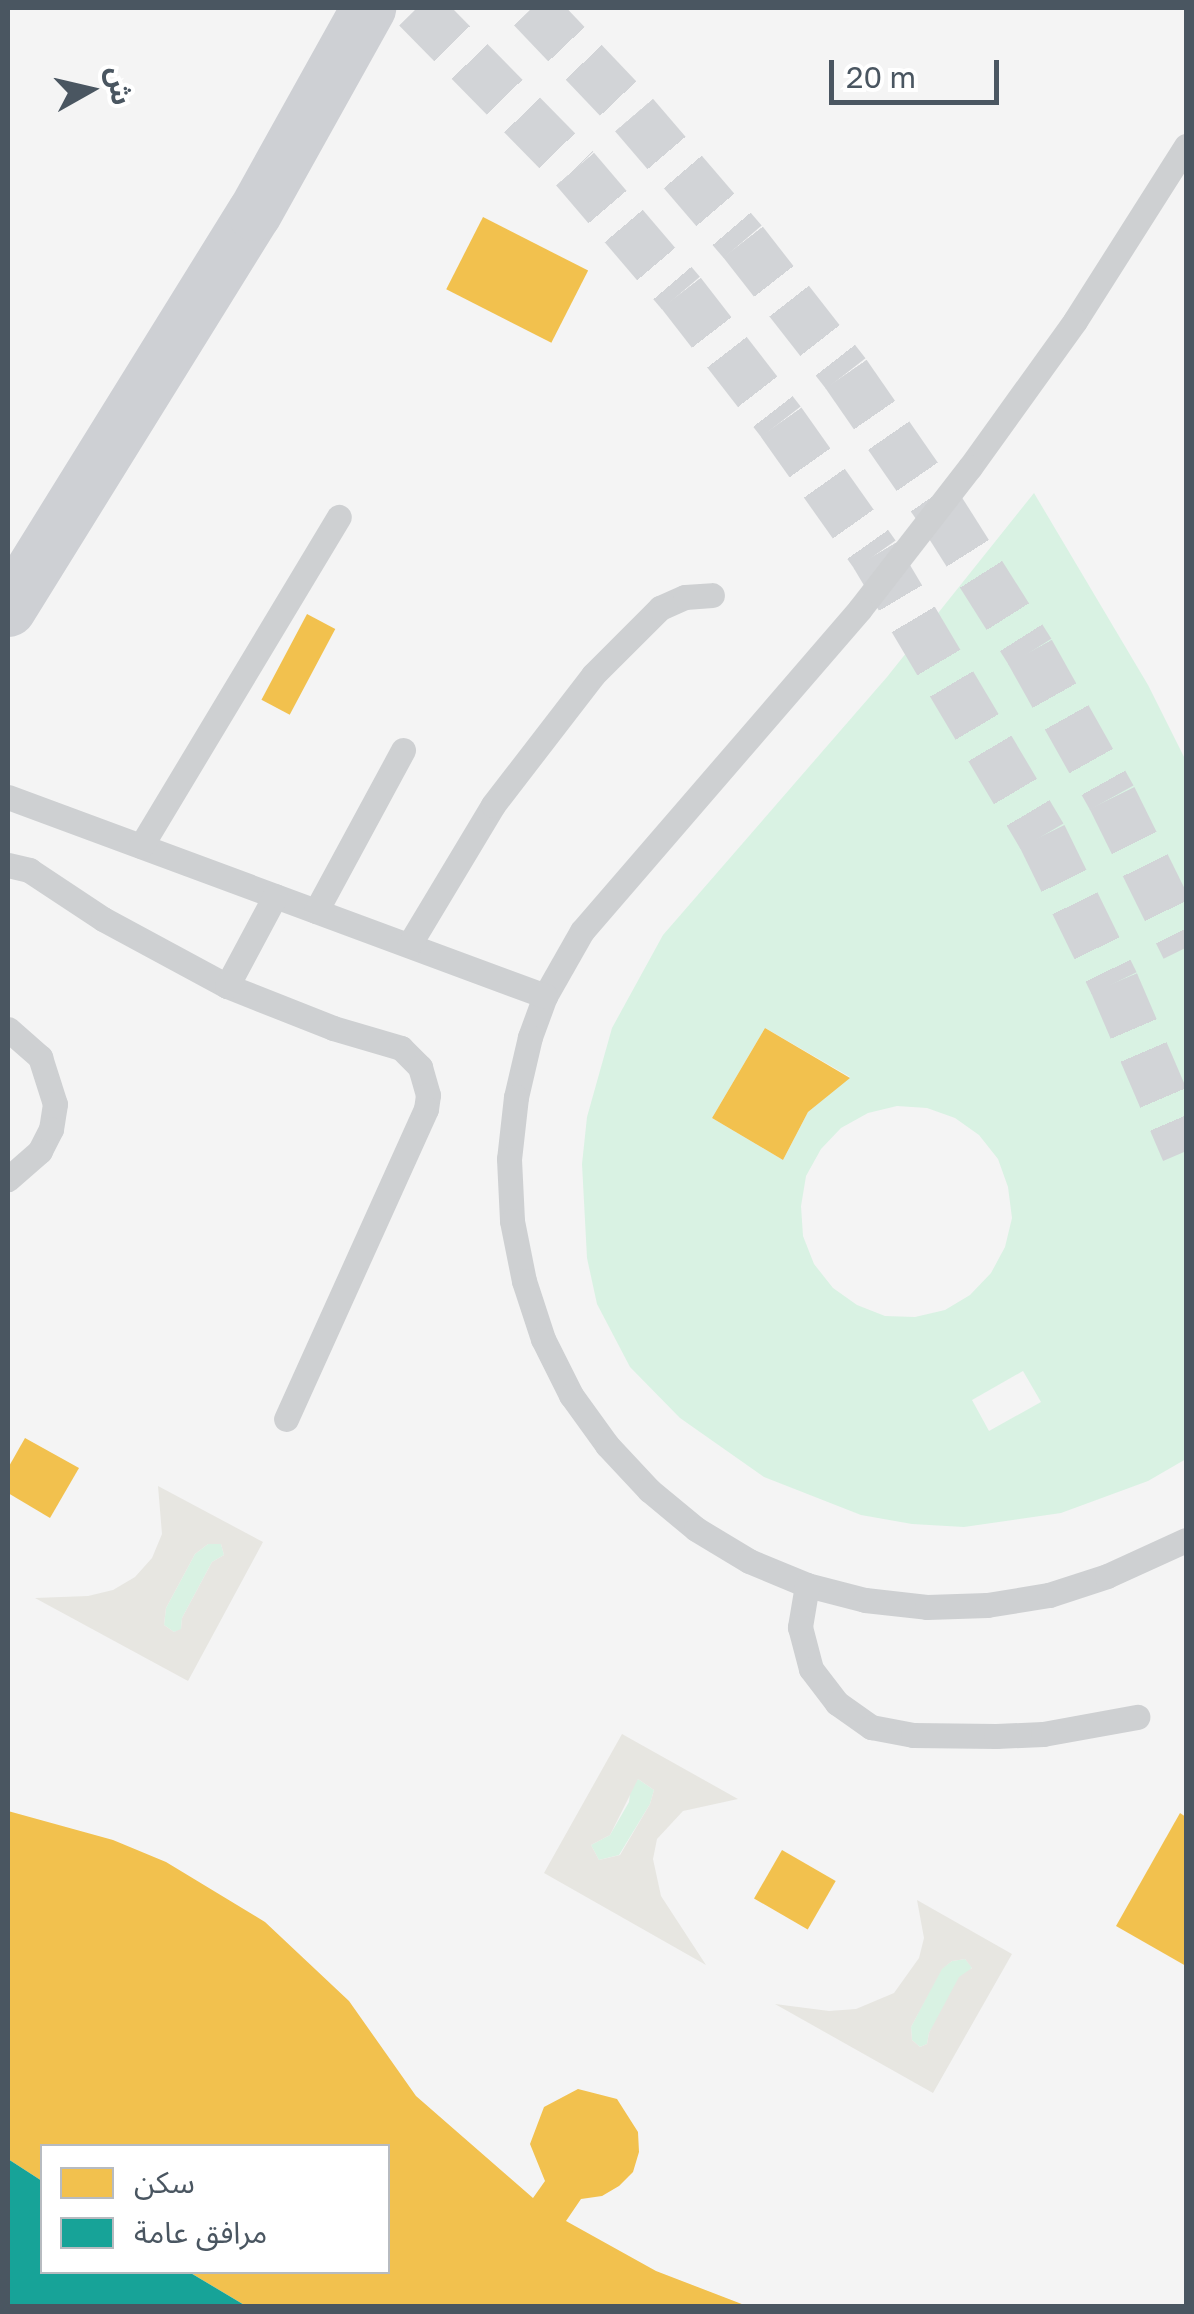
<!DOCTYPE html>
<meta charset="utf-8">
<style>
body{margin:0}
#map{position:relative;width:1194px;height:2314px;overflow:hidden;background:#f4f4f4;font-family:"Golos Text","Noto Sans Arabic",sans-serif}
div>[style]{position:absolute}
.green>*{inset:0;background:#d9f2e3}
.sand>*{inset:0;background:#e7e6e1}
.homes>*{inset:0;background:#f2c14e;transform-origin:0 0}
.public>*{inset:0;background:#17a398}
.minor-tunnel>*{height:50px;margin-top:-25px;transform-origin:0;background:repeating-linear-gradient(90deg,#d2d4d7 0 50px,transparent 0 75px)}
.service>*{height:25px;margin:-12.5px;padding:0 12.5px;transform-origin:12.5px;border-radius:12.5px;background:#ced0d2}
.secondary>*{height:55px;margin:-27.5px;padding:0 27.5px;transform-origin:27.5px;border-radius:27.5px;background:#ced0d4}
span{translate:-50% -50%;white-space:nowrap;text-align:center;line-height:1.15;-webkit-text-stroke:10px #fff;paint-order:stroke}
.frame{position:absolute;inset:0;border:10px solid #4a5661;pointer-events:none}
.legend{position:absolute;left:40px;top:2144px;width:350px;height:130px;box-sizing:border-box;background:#fff;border:2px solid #b7bbc0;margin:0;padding:12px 18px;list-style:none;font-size:30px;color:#4a5661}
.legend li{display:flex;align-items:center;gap:20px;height:50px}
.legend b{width:50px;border:2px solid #b7bbc0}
.north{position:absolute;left:40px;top:40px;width:100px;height:100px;-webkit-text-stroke:8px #fff;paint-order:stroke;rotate:82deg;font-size:28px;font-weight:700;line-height:40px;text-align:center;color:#4a5661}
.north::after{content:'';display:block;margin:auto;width:35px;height:45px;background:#4a5661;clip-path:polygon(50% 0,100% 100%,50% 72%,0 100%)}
.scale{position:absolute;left:829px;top:60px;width:170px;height:45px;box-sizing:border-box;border:5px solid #4a5661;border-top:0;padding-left:12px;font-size:30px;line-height:35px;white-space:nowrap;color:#4a5661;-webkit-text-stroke:8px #fff;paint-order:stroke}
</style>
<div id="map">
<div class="green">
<i style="clip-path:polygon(evenodd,1034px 493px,1148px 685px,1186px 761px,1186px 1459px,1148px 1481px,1061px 1513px,964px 1527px,912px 1524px,861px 1515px,764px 1477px,680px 1418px,630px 1367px,597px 1304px,587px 1258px,582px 1164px,587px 1117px,612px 1028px,663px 935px,887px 677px,1034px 493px,765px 1028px,850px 1077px,808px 1112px,783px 1160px,712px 1118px,765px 1028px,1034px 493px,897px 1106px,927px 1108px,955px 1118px,979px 1135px,998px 1159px,1008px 1187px,1012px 1218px,1005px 1247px,991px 1273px,970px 1295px,945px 1310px,915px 1317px,885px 1316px,857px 1305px,833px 1288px,814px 1264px,803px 1236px,801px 1206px,806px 1176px,821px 1149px,841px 1128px,868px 1113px,897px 1106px,1034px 493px,1023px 1371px,1041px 1402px,989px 1431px,972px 1400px,1023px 1371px)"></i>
<i style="clip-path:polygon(208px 1544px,221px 1544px,224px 1555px,212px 1562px,182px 1618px,181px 1630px,174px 1632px,164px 1625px,166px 1608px,195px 1554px)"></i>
<i style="clip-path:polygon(638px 1779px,654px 1790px,650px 1804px,619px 1855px,599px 1860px,591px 1845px,610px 1835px,629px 1802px,631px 1786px)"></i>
<i style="clip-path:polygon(965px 1959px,972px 1967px,929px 2033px,927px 2044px,920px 2047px,912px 2040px,911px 2027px,941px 1969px,952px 1961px)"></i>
</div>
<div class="sand">
<i style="clip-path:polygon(evenodd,158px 1486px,263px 1542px,188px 1681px,35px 1598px,88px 1596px,113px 1590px,135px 1577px,152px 1558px,162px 1534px,158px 1486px,208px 1544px,221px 1544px,224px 1555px,212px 1562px,182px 1618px,181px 1629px,174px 1632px,164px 1625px,166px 1608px,195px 1554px,208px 1544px)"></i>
<i style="clip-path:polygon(evenodd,622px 1734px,738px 1799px,683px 1811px,657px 1839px,653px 1859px,661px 1896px,706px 1965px,544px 1873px,622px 1734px,638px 1779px,654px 1790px,650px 1804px,620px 1855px,599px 1860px,591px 1845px,610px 1835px,638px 1779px)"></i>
<i style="clip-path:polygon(evenodd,917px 1900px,1012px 1954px,933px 2093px,775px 2004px,829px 2011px,856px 2009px,894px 1993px,919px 1958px,924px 1938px,917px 1900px,965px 1959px,972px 1968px,959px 1977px,929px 2033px,927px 2044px,920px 2047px,912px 2040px,911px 2027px,942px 1969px,952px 1961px,965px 1959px)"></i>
</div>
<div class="homes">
<i style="left:483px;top:217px;width:118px;height:81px;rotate:27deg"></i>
<i style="left:307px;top:614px;width:32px;height:97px;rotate:28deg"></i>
<i style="clip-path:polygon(765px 1028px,850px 1078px,808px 1112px,783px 1160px,712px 1118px)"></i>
<i style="clip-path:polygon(25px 1438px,79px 1468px,50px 1518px,8px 1493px,8px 1468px)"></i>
<i style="clip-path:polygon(8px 1811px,113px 1840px,166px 1862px,265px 1922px,349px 2001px,416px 2096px,533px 2198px,545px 2181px,530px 2144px,544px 2107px,578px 2089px,617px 2099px,638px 2132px,639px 2152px,633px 2172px,619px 2186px,602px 2196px,581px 2199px,566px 2221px,656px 2271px,747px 2306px,246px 2306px,189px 2272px,388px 2272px,388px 2146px,42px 2146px,42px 2181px,8px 2159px)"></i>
<i style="clip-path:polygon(1180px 1813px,1186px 1817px,1186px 1966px,1116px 1926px)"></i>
<i style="left:782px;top:1850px;width:62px;height:56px;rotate:30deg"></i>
</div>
<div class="public">
<i style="clip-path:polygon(8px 2159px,42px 2181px,42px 2272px,189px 2272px,246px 2306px,8px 2306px)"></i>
</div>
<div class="minor-tunnel">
<i style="left:417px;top:8px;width:226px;rotate:45.5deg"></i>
<i style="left:575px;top:169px;width:163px;rotate:49.5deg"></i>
<i style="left:681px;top:293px;width:163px;rotate:52.2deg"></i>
<i style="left:781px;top:422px;width:163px;rotate:54.7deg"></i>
<i style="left:875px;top:555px;width:327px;rotate:59.3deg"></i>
<i style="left:1042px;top:836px;width:164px;rotate:63.9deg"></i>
<i style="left:1114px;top:983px;width:183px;rotate:66.8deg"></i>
<i style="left:532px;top:8px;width:148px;rotate:46.4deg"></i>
<i style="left:634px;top:115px;width:167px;rotate:49.4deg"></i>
<i style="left:743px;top:242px;width:167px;rotate:52deg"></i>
<i style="left:846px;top:374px;width:167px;rotate:55.3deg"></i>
<i style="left:941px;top:511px;width:167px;rotate:57.7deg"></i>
<i style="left:1030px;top:652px;width:167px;rotate:60.7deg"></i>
<i style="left:1112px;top:798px;width:167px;rotate:63.7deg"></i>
</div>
<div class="service">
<i style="left:1186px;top:146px;width:207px;rotate:122.4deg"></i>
<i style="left:1075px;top:321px;width:180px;rotate:125.7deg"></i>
<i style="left:970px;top:467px;width:180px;rotate:127.8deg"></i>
<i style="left:860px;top:609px;width:425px;rotate:130.8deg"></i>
<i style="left:582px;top:931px;width:75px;rotate:119.6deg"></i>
<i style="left:545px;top:996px;width:44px;rotate:110.1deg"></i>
<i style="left:530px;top:1037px;width:62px;rotate:103.1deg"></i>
<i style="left:516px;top:1097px;width:62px;rotate:96.4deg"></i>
<i style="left:509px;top:1159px;width:62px;rotate:87.2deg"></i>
<i style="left:512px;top:1221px;width:61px;rotate:78.7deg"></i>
<i style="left:524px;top:1281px;width:61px;rotate:71.9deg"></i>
<i style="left:543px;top:1339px;width:63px;rotate:63.4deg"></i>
<i style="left:571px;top:1395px;width:62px;rotate:54.2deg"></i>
<i style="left:607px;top:1445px;width:62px;rotate:47deg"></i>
<i style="left:649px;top:1490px;width:61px;rotate:39.7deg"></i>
<i style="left:696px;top:1529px;width:62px;rotate:31.1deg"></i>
<i style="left:749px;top:1561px;width:63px;rotate:22.5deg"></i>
<i style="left:807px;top:1585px;width:60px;rotate:14.5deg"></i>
<i style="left:865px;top:1600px;width:62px;rotate:6.4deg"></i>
<i style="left:927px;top:1607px;width:60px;rotate:-1.9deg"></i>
<i style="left:987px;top:1605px;width:63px;rotate:-9.2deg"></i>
<i style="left:1049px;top:1595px;width:61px;rotate:-18.1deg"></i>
<i style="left:1107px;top:1576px;width:87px;rotate:-24.5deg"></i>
<i style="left:8px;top:797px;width:573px;rotate:20.33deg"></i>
<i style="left:141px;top:846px;width:384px;rotate:-59deg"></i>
<i style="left:8px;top:865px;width:22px;rotate:13deg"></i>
<i style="left:29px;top:870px;width:89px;rotate:33.5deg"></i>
<i style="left:103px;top:919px;width:141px;rotate:28.4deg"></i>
<i style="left:227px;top:986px;width:114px;rotate:21.6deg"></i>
<i style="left:333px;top:1028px;width:71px;rotate:16.4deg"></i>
<i style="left:401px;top:1048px;width:27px;rotate:45deg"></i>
<i style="left:420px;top:1067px;width:29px;rotate:74deg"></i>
<i style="left:428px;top:1095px;width:14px;rotate:98deg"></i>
<i style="left:426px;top:1109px;width:340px;rotate:114.3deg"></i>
<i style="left:316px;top:911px;width:183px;rotate:-61.6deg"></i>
<i style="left:409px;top:945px;width:163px;rotate:-59deg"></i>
<i style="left:493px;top:805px;width:164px;rotate:-52.4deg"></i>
<i style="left:593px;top:675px;width:95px;rotate:-45deg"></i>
<i style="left:660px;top:608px;width:27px;rotate:-24deg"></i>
<i style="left:685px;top:597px;width:27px;rotate:-4deg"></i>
<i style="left:227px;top:986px;width:102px;rotate:-61.9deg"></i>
<i style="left:8px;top:1029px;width:43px;rotate:41.2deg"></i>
<i style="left:40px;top:1057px;width:49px;rotate:72.3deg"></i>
<i style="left:55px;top:1104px;width:25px;rotate:99deg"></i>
<i style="left:51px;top:1129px;width:25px;rotate:117deg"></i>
<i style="left:40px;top:1151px;width:43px;rotate:138.8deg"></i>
<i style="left:807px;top:1585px;width:43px;rotate:99.5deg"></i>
<i style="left:800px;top:1627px;width:43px;rotate:75.3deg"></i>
<i style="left:811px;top:1669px;width:43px;rotate:52.6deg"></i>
<i style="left:837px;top:1703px;width:42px;rotate:35.2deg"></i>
<i style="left:871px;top:1727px;width:43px;rotate:10.8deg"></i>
<i style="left:913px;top:1735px;width:83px;rotate:0.7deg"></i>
<i style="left:996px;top:1736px;width:47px;rotate:-2.4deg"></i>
<i style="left:1043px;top:1734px;width:96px;rotate:-10.3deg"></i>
</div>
<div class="secondary">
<i style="left:8px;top:609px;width:466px;rotate:-58.2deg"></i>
<i style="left:254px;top:213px;width:235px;rotate:-60.9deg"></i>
</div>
<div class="frame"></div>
<ul class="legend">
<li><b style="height:28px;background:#f2c14e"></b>سكن</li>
<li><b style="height:28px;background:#17a398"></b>مرافق عامة</li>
</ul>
<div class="north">ش</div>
<div class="scale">20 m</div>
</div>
